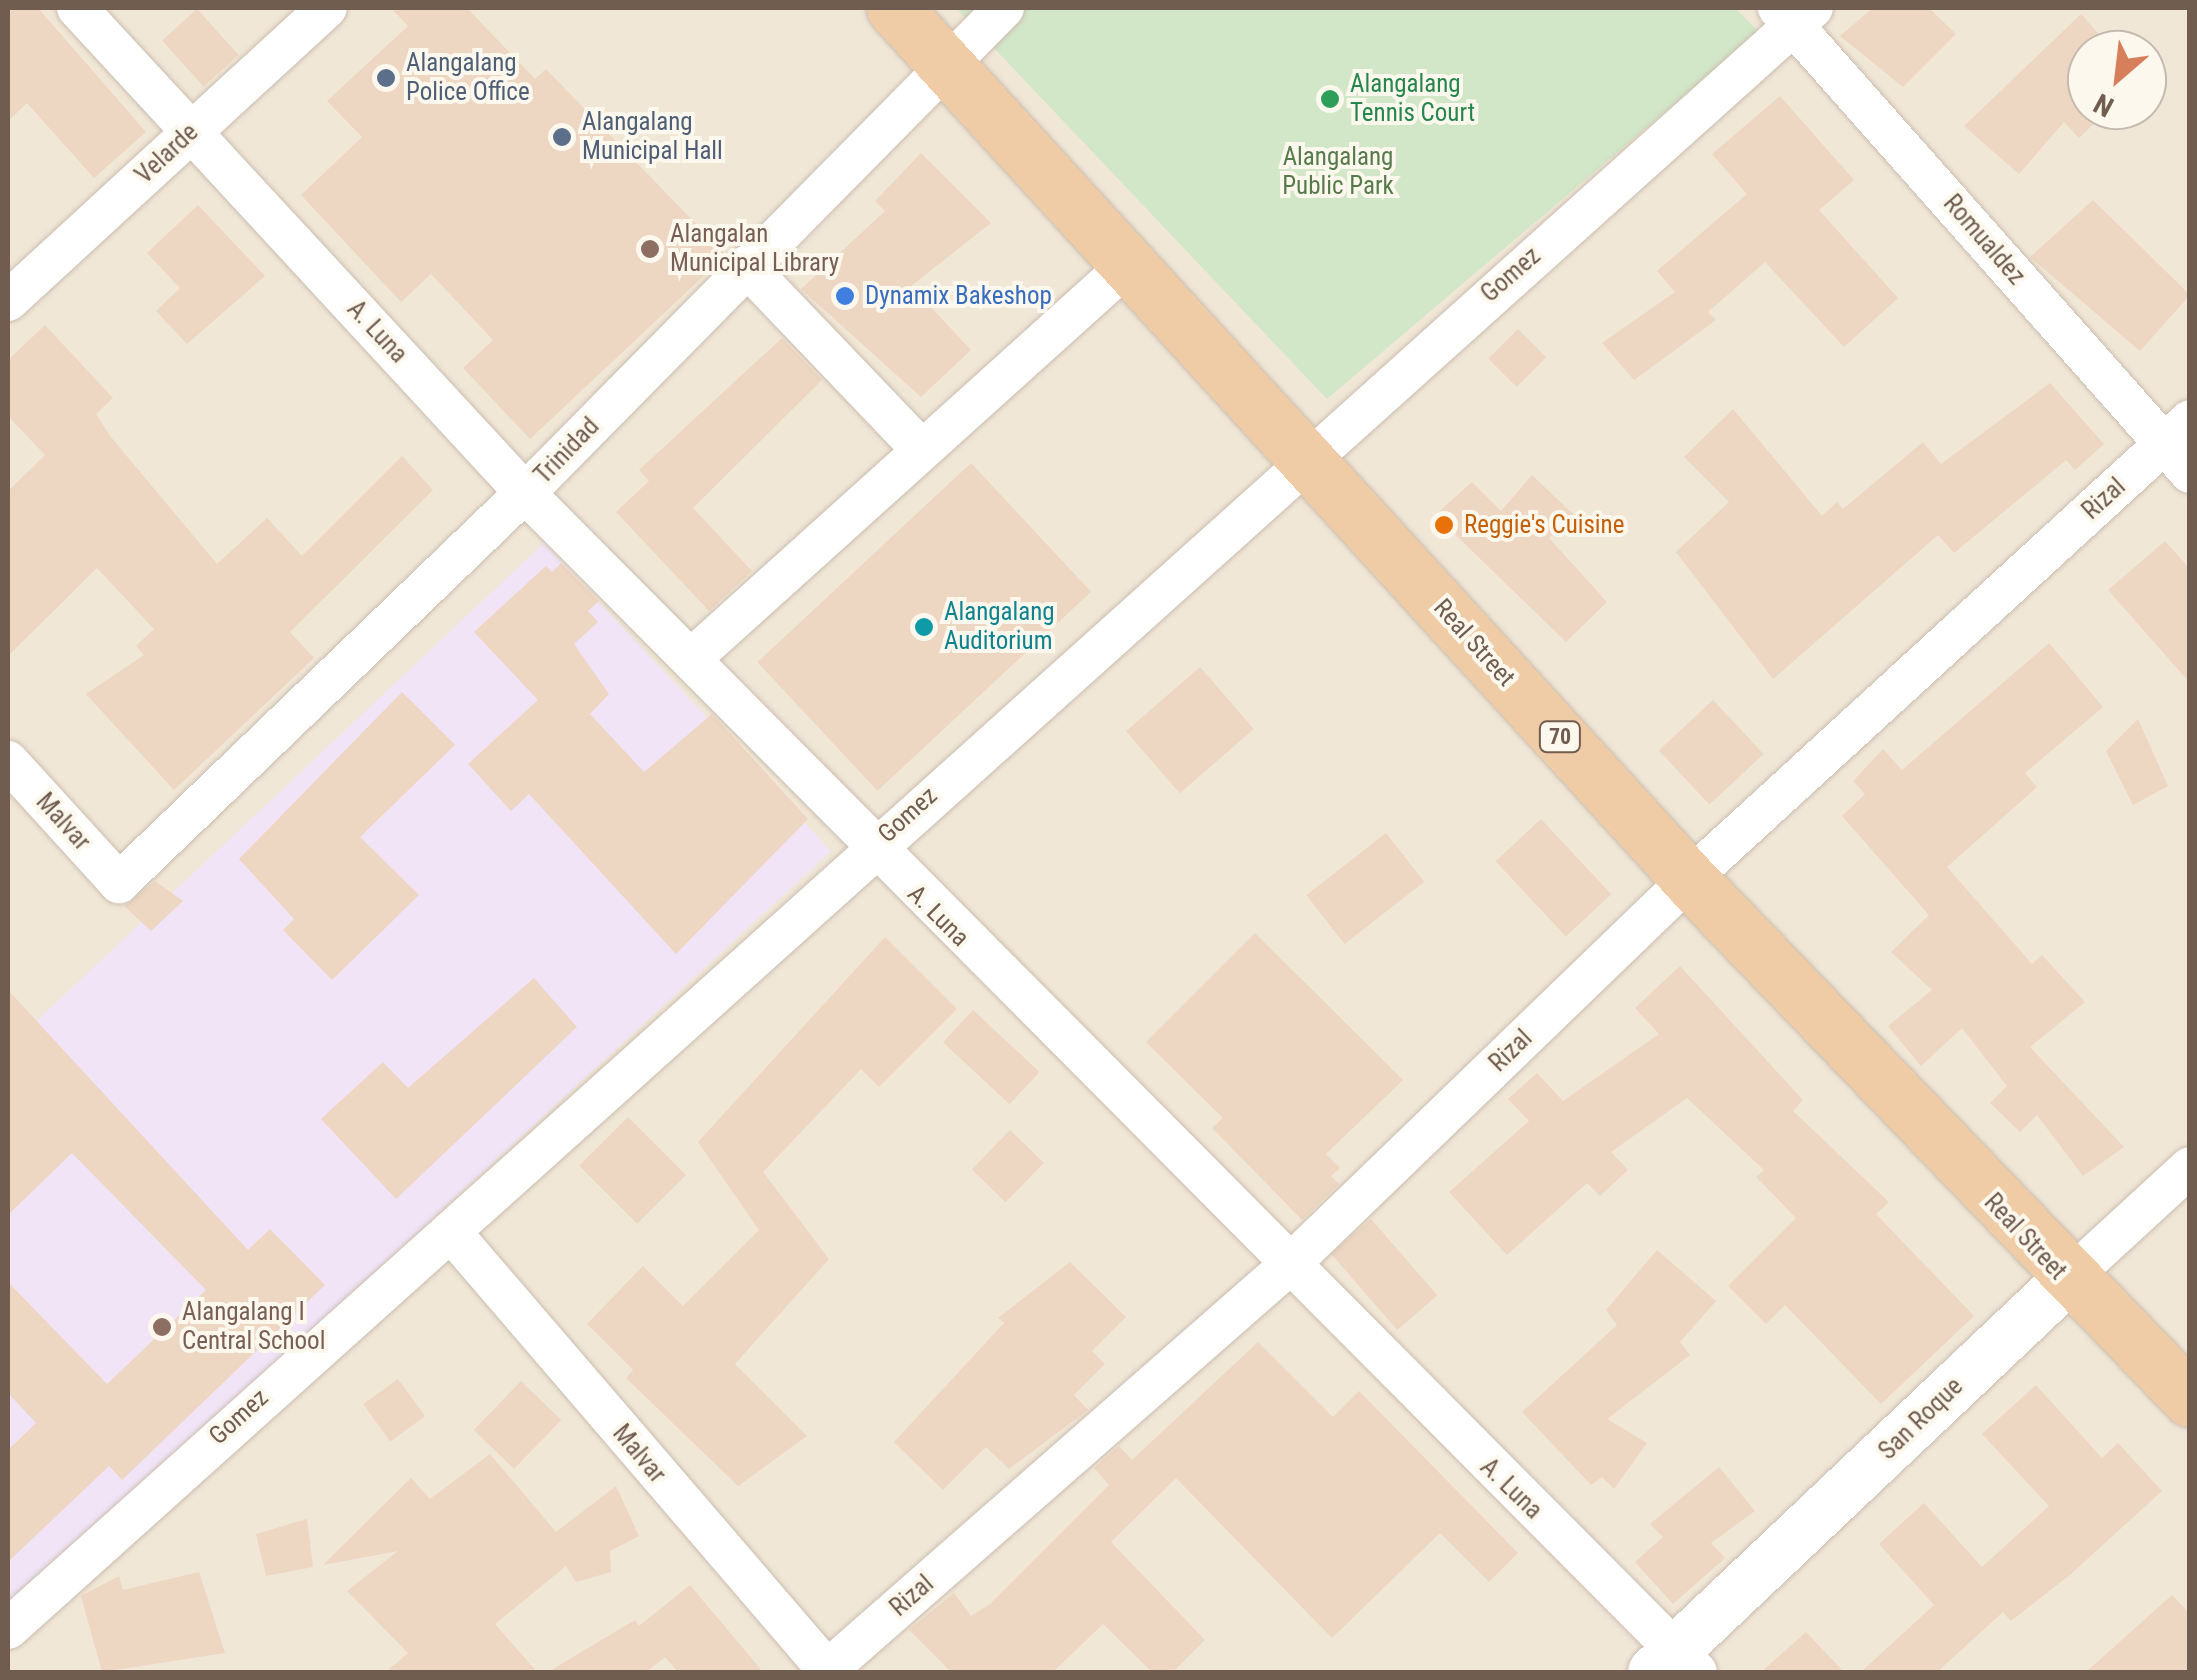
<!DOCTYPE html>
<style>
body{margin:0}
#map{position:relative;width:2197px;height:1680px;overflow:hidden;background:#faf4e8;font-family:"Roboto Condensed",sans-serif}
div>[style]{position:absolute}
.residential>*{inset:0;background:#f1e7d7}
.education>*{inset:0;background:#f1e4f7}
.green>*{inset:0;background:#d2e6c8}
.building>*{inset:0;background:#edd6c2;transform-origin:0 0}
.roads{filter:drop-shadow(0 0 2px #cbbdaf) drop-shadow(0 0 2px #cbbdaf)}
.minor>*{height:40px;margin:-20px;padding:0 20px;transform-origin:20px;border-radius:20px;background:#fff}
.tertiary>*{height:50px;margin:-25px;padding:0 25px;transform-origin:25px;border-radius:25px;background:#fff}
.trunk>*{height:55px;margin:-27.5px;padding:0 27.5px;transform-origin:27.5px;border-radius:27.5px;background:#f0cca6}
.dots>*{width:28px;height:28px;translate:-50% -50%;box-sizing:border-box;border:5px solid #fdf8ee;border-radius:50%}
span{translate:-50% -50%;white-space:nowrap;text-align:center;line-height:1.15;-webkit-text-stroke:8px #fdf8ee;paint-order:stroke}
.shield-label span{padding:2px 8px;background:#fdf8ee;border:2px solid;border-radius:8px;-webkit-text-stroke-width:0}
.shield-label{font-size:22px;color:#715d4f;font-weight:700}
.service-label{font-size:25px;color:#4e5e75}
.left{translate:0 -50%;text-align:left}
.leisure-label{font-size:25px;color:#27864d}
.street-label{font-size:25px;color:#715d4f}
.park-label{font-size:25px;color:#557b4b}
.education-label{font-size:25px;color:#785e54}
.shop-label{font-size:25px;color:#366cbe}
.food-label{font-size:25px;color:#c56008}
.culture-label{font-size:25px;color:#0d838f}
.frame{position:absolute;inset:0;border:10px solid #715d4f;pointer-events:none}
.north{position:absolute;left:2067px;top:30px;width:100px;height:100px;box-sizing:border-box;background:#fdf8ee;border:2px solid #c5baae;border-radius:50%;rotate:208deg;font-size:28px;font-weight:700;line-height:40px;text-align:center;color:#715d4f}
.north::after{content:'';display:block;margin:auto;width:35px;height:45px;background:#d77f5a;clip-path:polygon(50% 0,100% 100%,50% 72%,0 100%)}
</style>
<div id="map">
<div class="residential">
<i style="clip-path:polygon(evenodd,8px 8px,2189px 8px,2189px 1672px,8px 1672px,8px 8px,2087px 50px,2147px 50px,2147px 110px,2087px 110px,2087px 50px)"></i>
</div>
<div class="education">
<i style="clip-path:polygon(544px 543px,831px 851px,8px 1610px,8px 1048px)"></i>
</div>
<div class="green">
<i style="clip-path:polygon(956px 8px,1735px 8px,1759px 32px,1327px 399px)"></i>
</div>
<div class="building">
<i style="clip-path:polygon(8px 8px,38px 8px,146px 132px,94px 178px,27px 103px,8px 121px)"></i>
<i style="clip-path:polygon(391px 8px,467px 8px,535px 79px,546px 69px,726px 255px,530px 439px,463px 368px,493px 340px,431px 274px,401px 302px,301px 195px,362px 137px,327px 101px,408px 26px)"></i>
<i style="clip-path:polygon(1873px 8px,1929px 8px,1956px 34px,1903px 87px,1840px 36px)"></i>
<i style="left:197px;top:9px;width:62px;height:47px;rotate:48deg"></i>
<i style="clip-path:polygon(2081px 14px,2113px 50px,2087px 50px,2087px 110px,2108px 110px,2079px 138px,2064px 122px,2019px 174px,1964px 126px)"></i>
<i style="clip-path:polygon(1780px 96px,1854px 180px,1819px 210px,1898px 298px,1844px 347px,1765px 262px,1708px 312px,1716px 320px,1634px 380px,1602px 343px,1675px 292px,1657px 271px,1747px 194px,1712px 154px)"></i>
<i style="clip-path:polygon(921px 153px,991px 223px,911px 286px,971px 350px,921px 397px,801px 289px,885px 211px,875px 201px)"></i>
<i style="clip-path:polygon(2093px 200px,2190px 295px,2140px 351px,2030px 257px)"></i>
<i style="clip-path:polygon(198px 205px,265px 276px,187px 344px,156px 311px,180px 288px,147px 253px)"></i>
<i style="clip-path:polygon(45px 325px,113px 398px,96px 414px,110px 436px,217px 564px,267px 518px,302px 556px,402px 456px,433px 490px,290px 632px,314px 658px,174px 790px,86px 694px,144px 655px,136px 646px,154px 629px,97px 568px,8px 656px,8px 491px,45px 455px,8px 416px,8px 360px)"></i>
<i style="left:1518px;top:329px;width:40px;height:42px;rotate:45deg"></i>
<i style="clip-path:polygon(782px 338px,822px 380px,693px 508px,752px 571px,709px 611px,616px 512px,649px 481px,639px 470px)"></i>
<i style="clip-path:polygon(2050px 383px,2104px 444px,2075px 470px,2066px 460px,1954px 553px,1938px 535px,1773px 679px,1676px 552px,1729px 502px,1684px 457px,1733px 409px,1822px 516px,1837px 502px,1843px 509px,1923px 442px,1941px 464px)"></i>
<i style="left:971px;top:463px;width:176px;height:292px;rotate:47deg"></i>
<i style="clip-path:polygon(1532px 475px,1574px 515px,1549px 538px,1607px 602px,1566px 642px,1435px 515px,1472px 482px,1501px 511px)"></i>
<i style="clip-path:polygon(2165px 541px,2190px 569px,2190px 683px,2108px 590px)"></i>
<i style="clip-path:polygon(561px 563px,599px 601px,588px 611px,598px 622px,574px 644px,609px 694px,590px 714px,644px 772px,712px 714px,808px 819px,676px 954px,529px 794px,511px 811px,468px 764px,538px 700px,474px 632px,546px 566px,552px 572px)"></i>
<i style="clip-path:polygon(2049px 643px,2103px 707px,2025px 773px,2037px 787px,1947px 867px,2032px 964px,2042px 955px,2085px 1002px,2030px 1047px,2124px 1147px,2083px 1176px,2037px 1115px,2020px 1132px,1990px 1103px,2007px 1086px,1962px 1028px,1921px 1066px,1888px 1026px,1932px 990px,1891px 952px,1929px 915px,1842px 816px,1865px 794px,1853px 781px,1883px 749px,1902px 770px)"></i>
<i style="left:1200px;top:667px;width:82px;height:98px;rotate:49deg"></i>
<i style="clip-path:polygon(402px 692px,455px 745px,360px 837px,419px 895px,332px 980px,283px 930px,294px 919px,239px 859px)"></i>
<i style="left:1713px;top:700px;width:74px;height:74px;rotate:47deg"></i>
<i style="clip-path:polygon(2138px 719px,2168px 786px,2133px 805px,2106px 751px)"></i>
<i style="left:1541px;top:819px;width:103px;height:62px;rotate:47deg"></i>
<i style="left:1386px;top:833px;width:62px;height:101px;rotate:52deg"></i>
<i style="clip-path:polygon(155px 881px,183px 901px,151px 931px,124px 906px)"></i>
<i style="clip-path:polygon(1255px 933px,1403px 1080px,1326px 1154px,1340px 1168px,1331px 1176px,1339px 1184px,1302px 1220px,1212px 1128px,1223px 1118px,1146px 1042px)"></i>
<i style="clip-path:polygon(885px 937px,957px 1009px,879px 1087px,861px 1069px,763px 1172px,829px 1259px,735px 1364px,807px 1436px,738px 1486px,626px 1378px,633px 1370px,587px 1324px,643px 1266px,683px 1306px,759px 1230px,698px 1142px)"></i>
<i style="clip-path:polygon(1680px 966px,1803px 1100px,1793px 1111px,1889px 1202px,1876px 1214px,1974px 1316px,1881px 1404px,1785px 1305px,1766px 1324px,1728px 1286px,1796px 1218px,1756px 1177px,1764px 1170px,1687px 1098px,1611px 1152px,1628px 1170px,1600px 1196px,1587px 1183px,1507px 1255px,1449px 1192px,1529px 1121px,1508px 1099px,1537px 1073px,1563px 1101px,1659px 1034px,1635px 1008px)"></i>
<i style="clip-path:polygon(534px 978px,577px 1027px,396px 1199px,321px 1119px,383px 1062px,408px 1088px)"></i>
<i style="clip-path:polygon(8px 990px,248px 1250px,270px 1229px,325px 1285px,122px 1480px,109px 1466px,8px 1562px,8px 1450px,36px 1423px,8px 1393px,8px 1282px,107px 1384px,206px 1290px,72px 1153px,8px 1215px)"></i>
<i style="left:973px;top:1010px;width:91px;height:44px;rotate:43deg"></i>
<i style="left:628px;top:1117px;width:82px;height:69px;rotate:45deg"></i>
<i style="left:1010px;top:1130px;width:47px;height:55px;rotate:44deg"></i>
<i style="left:1371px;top:1219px;width:101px;height:53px;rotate:49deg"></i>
<i style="clip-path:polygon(1657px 1250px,1716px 1301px,1680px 1342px,1690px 1355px,1607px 1419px,1647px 1443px,1614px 1489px,1602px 1477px,1591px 1485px,1522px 1412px,1617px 1325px,1606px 1310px)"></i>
<i style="clip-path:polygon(1070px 1262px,1126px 1317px,1092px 1351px,1105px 1364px,1074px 1395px,1088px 1410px,1009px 1469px,986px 1447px,943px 1490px,894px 1442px,1004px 1323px,998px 1318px)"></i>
<i style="clip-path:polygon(1258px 1342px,1333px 1417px,1359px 1391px,1518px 1553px,1489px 1582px,1440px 1533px,1332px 1638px,1176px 1478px,1111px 1542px,1205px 1640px,1173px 1672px,1152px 1672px,1103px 1624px,1053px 1672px,951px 1672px,909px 1630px,954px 1593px,971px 1616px,990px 1604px,1109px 1485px,1094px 1468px,1119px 1446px,1132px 1460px)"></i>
<i style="left:398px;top:1379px;width:46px;height:43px;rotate:54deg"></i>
<i style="left:521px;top:1381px;width:56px;height:68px;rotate:44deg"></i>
<i style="clip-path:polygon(2036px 1385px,2102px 1458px,2118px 1443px,2162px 1491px,2071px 1574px,2011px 1621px,2003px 1612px,1937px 1672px,1861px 1672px,1934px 1605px,1879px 1544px,1924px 1503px,1982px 1567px,2049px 1506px,1982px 1434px)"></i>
<i style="clip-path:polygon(490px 1454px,556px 1532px,616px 1486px,639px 1536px,610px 1551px,611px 1572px,576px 1582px,566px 1566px,495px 1624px,537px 1672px,386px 1672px,408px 1653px,347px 1591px,398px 1551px,323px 1565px,411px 1478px,430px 1499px)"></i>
<i style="clip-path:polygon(1719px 1467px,1755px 1511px,1711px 1543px,1725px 1558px,1673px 1604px,1635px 1562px,1663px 1537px,1650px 1524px)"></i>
<i style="clip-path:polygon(307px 1519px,313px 1567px,266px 1576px,256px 1534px)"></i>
<i style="clip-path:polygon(199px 1572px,225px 1653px,102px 1672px,81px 1596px,119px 1576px,123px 1590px)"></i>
<i style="clip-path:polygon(690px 1585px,763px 1672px,678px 1672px,665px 1657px,646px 1672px,548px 1672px,635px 1620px,639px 1626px)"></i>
<i style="clip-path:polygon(2172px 1595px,2190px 1614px,2190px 1672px,2086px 1672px)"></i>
<i style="clip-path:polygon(1806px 1632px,1844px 1672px,1761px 1672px)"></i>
</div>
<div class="roads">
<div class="minor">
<i style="left:77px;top:8px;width:660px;rotate:47.27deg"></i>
<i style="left:525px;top:493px;width:1662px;rotate:45.17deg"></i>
<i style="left:1778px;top:8px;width:621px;rotate:48.46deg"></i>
<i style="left:746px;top:266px;width:253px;rotate:46.3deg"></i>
<i style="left:8px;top:301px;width:433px;rotate:-42.6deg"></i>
<i style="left:693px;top:657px;width:587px;rotate:-42.03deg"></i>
<i style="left:8px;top:761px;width:165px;rotate:47.7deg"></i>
<i style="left:119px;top:883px;width:586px;rotate:-43.89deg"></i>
<i style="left:541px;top:477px;width:659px;rotate:-45.37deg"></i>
<i style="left:451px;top:1232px;width:580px;rotate:49.33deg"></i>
<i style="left:2066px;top:1281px;width:168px;rotate:-42.6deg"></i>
<i style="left:8px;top:1629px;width:2426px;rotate:-41.93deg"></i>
<i style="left:825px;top:1672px;width:613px;rotate:-41.23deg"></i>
<i style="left:1286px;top:1268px;width:560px;rotate:-43.99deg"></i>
<i style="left:1689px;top:879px;width:679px;rotate:-42.49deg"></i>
</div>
<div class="tertiary">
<i style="left:1653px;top:1672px;width:569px;rotate:-43.43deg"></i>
</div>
<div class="trunk">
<i style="left:894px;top:8px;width:1179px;rotate:47.61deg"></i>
<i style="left:1689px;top:879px;width:722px;rotate:46.07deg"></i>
</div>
</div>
<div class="dots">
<i style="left:386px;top:78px;background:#5c6f8a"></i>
<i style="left:1330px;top:99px;background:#2e9e5b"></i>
<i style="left:562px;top:137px;background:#5c6f8a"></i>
<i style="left:650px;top:249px;background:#8d6e63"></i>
<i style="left:845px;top:296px;background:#3f7fe0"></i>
<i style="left:1444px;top:525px;background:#e8710a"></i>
<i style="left:924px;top:627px;background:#0f9aa8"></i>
<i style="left:162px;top:1327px;background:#8d6e63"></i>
</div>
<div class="shield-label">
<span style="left:1560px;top:737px">70</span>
</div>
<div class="service-label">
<span class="left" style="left:406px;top:78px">Alangalang<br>Police Office</span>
<span class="left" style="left:582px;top:137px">Alangalang<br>Municipal Hall</span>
</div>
<div class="leisure-label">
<span class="left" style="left:1350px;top:99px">Alangalang<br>Tennis Court</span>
</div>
<div class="street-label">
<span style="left:167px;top:154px;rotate:-43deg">Velarde</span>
<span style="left:1984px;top:240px;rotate:49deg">Romualdez</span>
<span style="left:1511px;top:275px;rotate:-41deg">Gomez</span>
<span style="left:377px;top:332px;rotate:47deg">A. Luna</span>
<span style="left:567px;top:451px;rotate:-46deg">Trinidad</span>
<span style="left:2104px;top:499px;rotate:-42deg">Rizal</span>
<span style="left:1474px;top:643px;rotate:48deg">Real Street</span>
<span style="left:908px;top:815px;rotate:-42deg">Gomez</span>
<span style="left:63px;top:822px;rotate:48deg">Malvar</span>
<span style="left:938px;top:916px;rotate:45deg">A. Luna</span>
<span style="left:1511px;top:1051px;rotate:-44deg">Rizal</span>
<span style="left:2025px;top:1237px;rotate:47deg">Real Street</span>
<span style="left:239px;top:1417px;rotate:-42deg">Gomez</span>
<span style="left:1921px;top:1419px;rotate:-44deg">San Roque</span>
<span style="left:639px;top:1454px;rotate:50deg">Malvar</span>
<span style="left:1511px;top:1489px;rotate:44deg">A. Luna</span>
<span style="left:912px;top:1596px;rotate:-41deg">Rizal</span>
</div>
<div class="park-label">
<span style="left:1338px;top:172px">Alangalang<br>Public Park</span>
</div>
<div class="education-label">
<span class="left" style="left:670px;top:249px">Alangalan<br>Municipal Library</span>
<span class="left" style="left:182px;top:1327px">Alangalang I<br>Central School</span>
</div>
<div class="shop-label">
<span class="left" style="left:865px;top:296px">Dynamix Bakeshop</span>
</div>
<div class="food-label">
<span class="left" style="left:1464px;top:525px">Reggie's Cuisine</span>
</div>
<div class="culture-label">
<span class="left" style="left:944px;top:627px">Alangalang<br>Auditorium</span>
</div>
<div class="frame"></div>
<div class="north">N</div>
</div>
